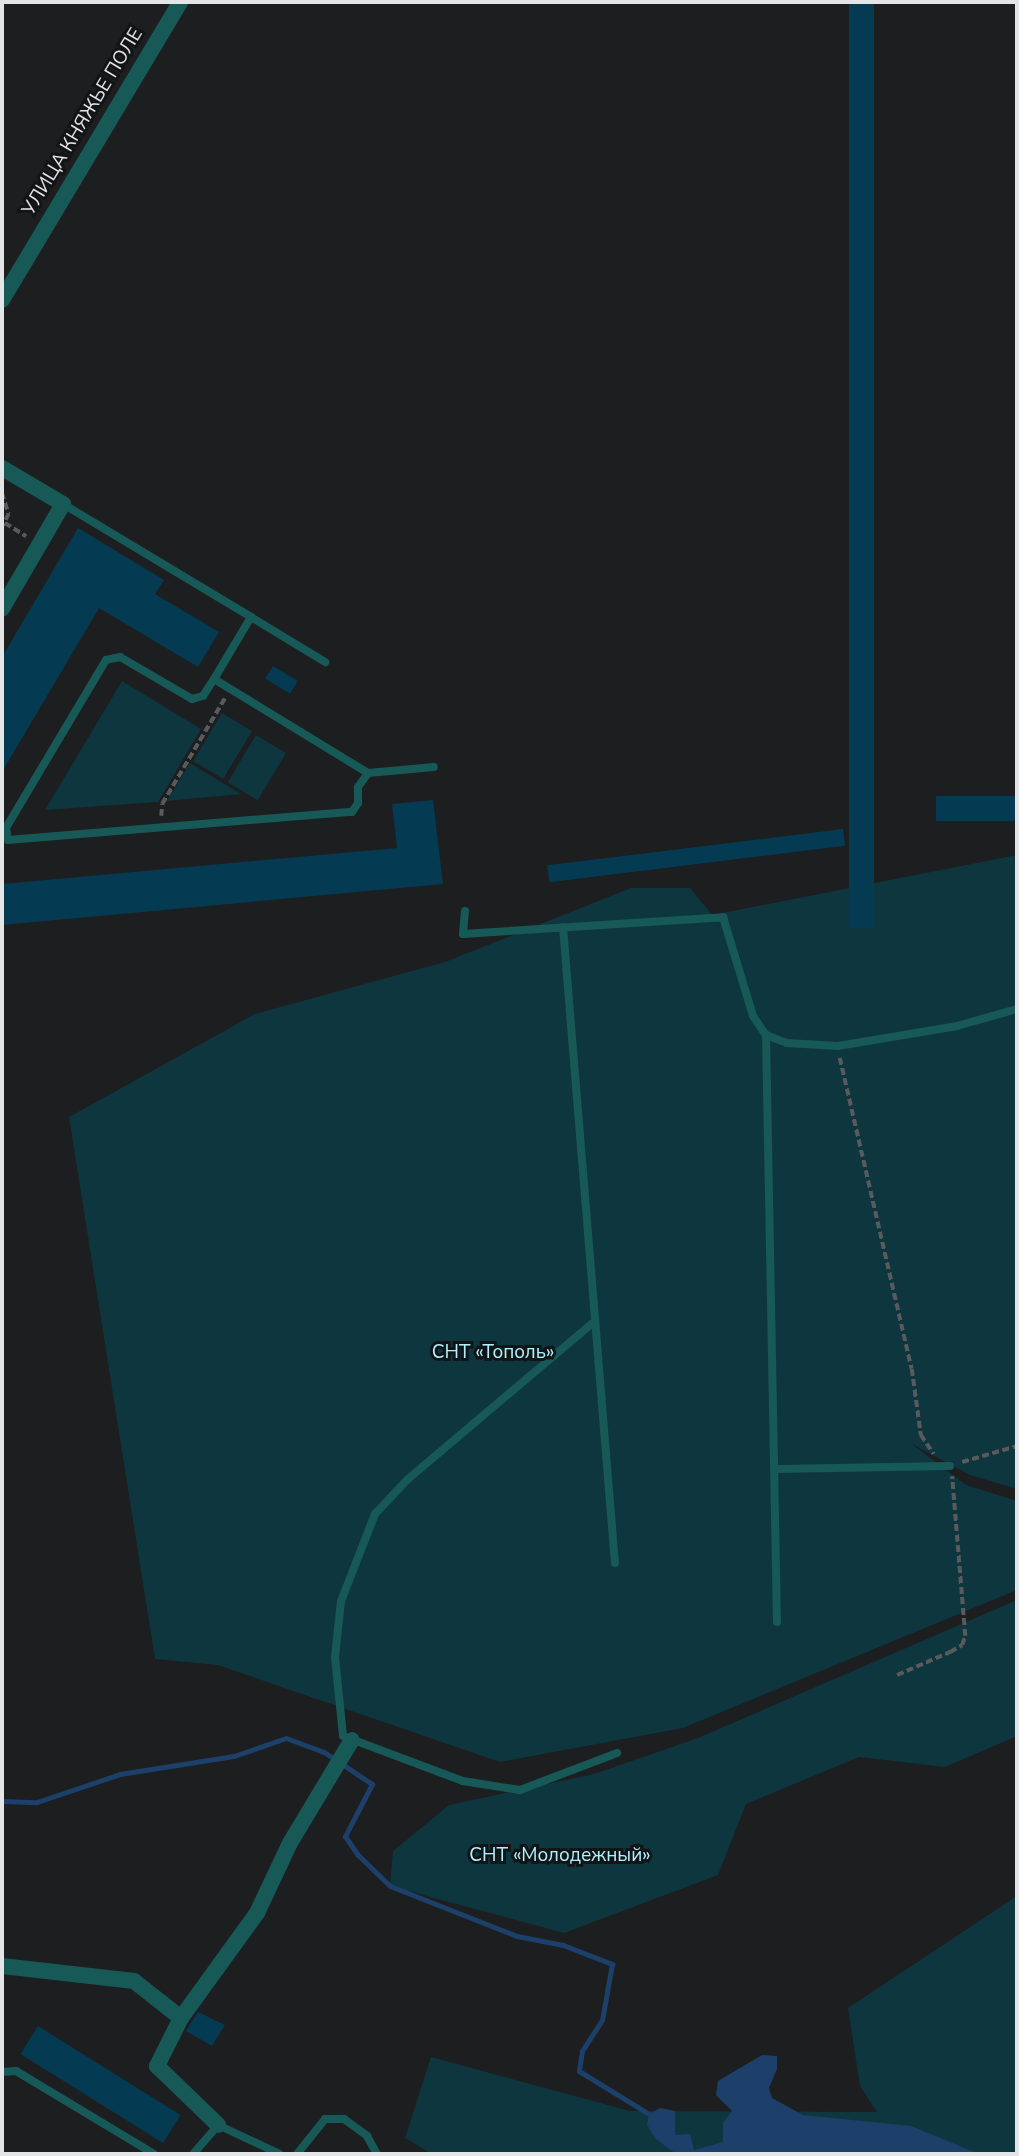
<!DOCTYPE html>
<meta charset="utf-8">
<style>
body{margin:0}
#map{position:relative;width:1019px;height:2156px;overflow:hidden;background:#1c1e1f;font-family:"Nunito Sans",sans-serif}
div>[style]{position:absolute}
.green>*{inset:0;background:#0e363e;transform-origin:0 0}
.water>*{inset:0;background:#1c4069}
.stream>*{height:5px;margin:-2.5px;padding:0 2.5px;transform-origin:2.5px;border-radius:2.5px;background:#1c4069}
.building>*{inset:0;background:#053b52;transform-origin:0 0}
.path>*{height:3.5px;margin-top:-1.75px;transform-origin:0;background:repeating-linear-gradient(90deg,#585a5b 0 7px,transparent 0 10.5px)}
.service>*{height:8px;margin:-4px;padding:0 4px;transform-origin:4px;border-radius:4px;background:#175957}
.minor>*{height:16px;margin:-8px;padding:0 8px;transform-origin:8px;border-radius:8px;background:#175957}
span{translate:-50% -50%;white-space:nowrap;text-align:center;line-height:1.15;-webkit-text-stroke:6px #121516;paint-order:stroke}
.street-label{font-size:19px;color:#e3e5e6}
.park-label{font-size:19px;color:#b0f0ff}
.frame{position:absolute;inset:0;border:4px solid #e3e5e6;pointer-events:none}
</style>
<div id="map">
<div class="green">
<i style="clip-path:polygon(122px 681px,201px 729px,158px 802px,45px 810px)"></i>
<i style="left:222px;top:713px;width:35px;height:56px;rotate:31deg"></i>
<i style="left:256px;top:735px;width:35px;height:55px;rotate:31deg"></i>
<i style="clip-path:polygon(190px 763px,241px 794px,167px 801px)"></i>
<i style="clip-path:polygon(1017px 855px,1017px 1489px,970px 1475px,912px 1444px,966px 1485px,1017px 1501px,1017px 1590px,683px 1728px,500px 1762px,218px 1665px,155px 1659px,69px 1117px,255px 1014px,445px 962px,631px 888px,690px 888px,712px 915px)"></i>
<i style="clip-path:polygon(1017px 1600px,1017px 1736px,945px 1767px,859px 1757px,746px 1804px,718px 1875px,564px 1933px,390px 1886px,393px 1851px,449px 1805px,594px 1774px,698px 1738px)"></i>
<i style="clip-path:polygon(1017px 1896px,1017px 2154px,432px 2154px,405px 2138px,431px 2057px,630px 2111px,877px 2112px,860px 2086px,848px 2008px)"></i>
</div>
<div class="water">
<i style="clip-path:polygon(762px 2055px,777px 2056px,777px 2069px,769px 2088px,772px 2098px,803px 2115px,911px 2126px,979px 2154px,676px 2154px,656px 2139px,647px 2125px,649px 2114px,660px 2108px,675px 2111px,675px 2135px,690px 2134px,694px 2150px,723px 2142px,723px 2123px,732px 2111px,716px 2095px,718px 2081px)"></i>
</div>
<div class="stream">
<i style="left:2px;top:1801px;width:35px;rotate:2deg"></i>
<i style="left:37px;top:1802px;width:88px;rotate:-18.6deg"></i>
<i style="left:120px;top:1774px;width:115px;rotate:-9deg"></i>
<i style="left:234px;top:1756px;width:55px;rotate:-19.1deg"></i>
<i style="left:286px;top:1738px;width:40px;rotate:20.2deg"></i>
<i style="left:324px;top:1752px;width:58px;rotate:33.7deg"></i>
<i style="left:372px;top:1784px;width:59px;rotate:117.4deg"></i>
<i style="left:345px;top:1836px;width:22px;rotate:56deg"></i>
<i style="left:357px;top:1854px;width:46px;rotate:44.1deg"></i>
<i style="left:390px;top:1886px;width:136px;rotate:21.5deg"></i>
<i style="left:517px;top:1936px;width:47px;rotate:11.1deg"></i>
<i style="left:563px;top:1945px;width:53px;rotate:21.2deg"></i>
<i style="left:612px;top:1964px;width:57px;rotate:100.1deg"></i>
<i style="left:602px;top:2020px;width:37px;rotate:123deg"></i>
<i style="left:582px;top:2051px;width:20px;rotate:99deg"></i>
<i style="left:579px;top:2071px;width:82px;rotate:31.6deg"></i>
</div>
<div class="building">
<i style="left:849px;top:2px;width:25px;height:926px"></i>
<i style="clip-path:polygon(78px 528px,164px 580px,155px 594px,219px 632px,198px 667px,99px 608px,2px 772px,2px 657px)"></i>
<i style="left:273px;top:666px;width:29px;height:15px;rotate:31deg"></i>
<i style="left:1017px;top:796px;width:25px;height:81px;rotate:90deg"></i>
<i style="clip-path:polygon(433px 800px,443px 884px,2px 925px,2px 884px,397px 848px,392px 804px)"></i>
<i style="left:843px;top:829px;width:17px;height:298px;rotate:83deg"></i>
<i style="clip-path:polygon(198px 2012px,225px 2025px,212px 2046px,186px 2031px)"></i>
<i style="left:38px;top:2026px;width:168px;height:33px;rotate:32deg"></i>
</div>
<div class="path">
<i style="left:2px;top:493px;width:22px;rotate:72deg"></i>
<i style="left:9px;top:514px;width:16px;rotate:117deg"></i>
<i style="left:5px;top:523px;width:25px;rotate:32deg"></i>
<i style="left:161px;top:816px;width:12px;rotate:-85deg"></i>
<i style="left:162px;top:804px;width:123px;rotate:-59.3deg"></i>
<i style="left:840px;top:1058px;width:319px;rotate:77deg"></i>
<i style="left:912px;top:1369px;width:67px;rotate:82.2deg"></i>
<i style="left:921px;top:1435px;width:23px;rotate:56deg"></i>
<i style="left:962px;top:1462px;width:57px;rotate:-16.2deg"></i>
<i style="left:897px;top:1675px;width:58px;rotate:-23.5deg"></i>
<i style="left:950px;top:1652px;width:14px;rotate:-30deg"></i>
<i style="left:962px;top:1645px;width:9px;rotate:-72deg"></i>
<i style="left:965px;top:1636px;width:160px;rotate:-94.7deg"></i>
</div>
<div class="service">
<i style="left:63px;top:504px;width:219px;rotate:31deg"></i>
<i style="left:251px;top:617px;width:72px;rotate:120.8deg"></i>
<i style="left:214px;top:679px;width:180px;rotate:31.4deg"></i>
<i style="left:368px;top:773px;width:66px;rotate:-5.2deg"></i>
<i style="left:251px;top:617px;width:87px;rotate:31.3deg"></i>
<i style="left:214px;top:679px;width:20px;rotate:123deg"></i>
<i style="left:203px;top:696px;width:11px;rotate:165deg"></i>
<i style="left:192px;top:699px;width:83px;rotate:-149.7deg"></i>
<i style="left:120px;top:657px;width:14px;rotate:168deg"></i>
<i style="left:106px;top:660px;width:196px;rotate:120.8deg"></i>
<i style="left:6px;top:828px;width:12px;rotate:81deg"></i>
<i style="left:8px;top:840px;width:345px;rotate:-4.7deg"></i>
<i style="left:352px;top:812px;width:11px;rotate:-56deg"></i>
<i style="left:358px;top:803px;width:16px;rotate:-90deg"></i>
<i style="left:358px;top:787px;width:17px;rotate:-54deg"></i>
<i style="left:465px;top:911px;width:23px;rotate:95deg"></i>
<i style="left:463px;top:934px;width:261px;rotate:-3.7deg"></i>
<i style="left:723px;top:917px;width:103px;rotate:73.1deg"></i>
<i style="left:753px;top:1016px;width:23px;rotate:56deg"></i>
<i style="left:766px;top:1035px;width:22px;rotate:21deg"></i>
<i style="left:787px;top:1043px;width:51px;rotate:3.4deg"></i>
<i style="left:838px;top:1046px;width:121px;rotate:-9.5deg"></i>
<i style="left:957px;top:1026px;width:62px;rotate:-15.8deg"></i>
<i style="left:563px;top:927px;width:638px;rotate:85.33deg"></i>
<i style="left:766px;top:1035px;width:587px;rotate:88.93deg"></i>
<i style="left:595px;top:1321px;width:246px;rotate:139.8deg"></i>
<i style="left:407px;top:1480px;width:47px;rotate:133.3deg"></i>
<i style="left:375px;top:1514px;width:93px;rotate:111.3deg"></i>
<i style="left:341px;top:1601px;width:56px;rotate:96.1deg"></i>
<i style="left:335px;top:1657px;width:79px;rotate:84.2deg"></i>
<i style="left:343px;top:1736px;width:128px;rotate:20.6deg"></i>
<i style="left:463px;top:1781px;width:58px;rotate:9deg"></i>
<i style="left:520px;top:1790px;width:104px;rotate:-20.9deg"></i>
<i style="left:777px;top:1469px;width:173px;rotate:-1deg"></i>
<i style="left:2px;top:2072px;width:14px;rotate:-4deg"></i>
<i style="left:16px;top:2071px;width:161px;rotate:31deg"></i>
<i style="left:193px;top:2154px;width:38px;rotate:-49deg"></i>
<i style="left:218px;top:2125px;width:68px;rotate:25.1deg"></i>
<i style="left:297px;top:2154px;width:45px;rotate:-51.3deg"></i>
<i style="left:325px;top:2119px;width:19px"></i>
<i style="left:344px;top:2119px;width:29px;rotate:36deg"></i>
<i style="left:367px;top:2136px;width:21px;rotate:61deg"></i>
</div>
<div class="minor">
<i style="left:2px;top:300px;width:347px;rotate:-59.1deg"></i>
<i style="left:2px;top:468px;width:71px;rotate:30.5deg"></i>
<i style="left:63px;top:504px;width:121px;rotate:120.2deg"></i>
<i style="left:2px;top:1966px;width:133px;rotate:6.5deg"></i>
<i style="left:134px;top:1981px;width:60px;rotate:38.2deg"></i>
<i style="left:181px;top:2018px;width:54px;rotate:116.6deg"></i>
<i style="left:157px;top:2066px;width:85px;rotate:44deg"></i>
<i style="left:181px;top:2018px;width:130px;rotate:-54.1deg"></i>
<i style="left:257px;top:1913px;width:77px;rotate:-64.8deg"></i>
<i style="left:290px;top:1843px;width:120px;rotate:-59deg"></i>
</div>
<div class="street-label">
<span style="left:83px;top:122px;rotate:-59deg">УЛИЦА КНЯЖЬЕ ПОЛЕ</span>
</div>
<div class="park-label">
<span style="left:493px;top:1353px">СНТ «Тополь»</span>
<span style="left:560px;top:1856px">СНТ «Молодежный»</span>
</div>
<div class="frame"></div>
</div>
